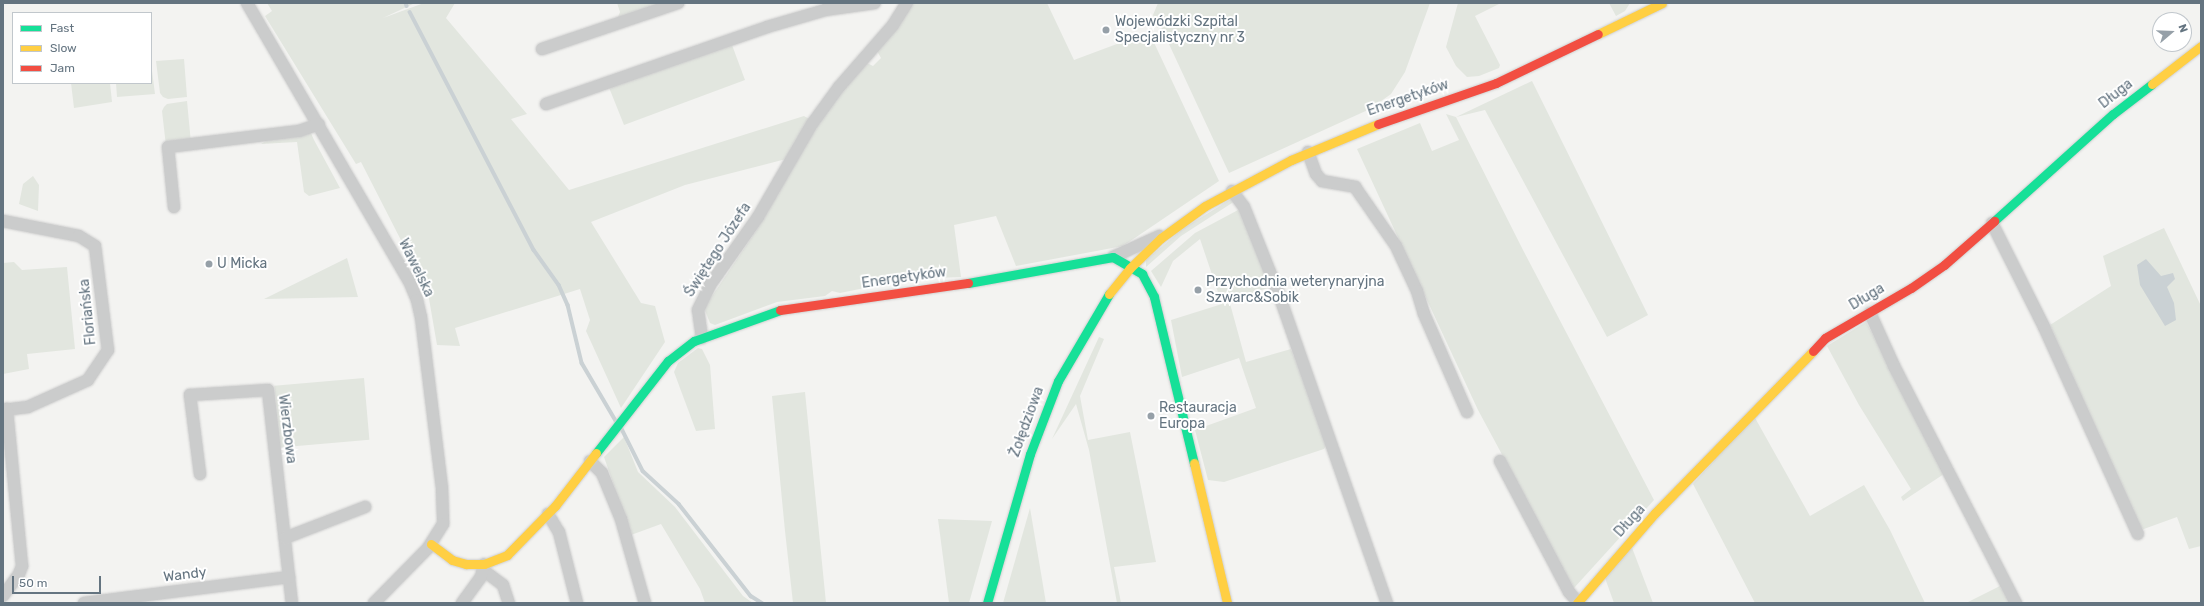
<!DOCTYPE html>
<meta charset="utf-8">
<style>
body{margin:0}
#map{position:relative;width:2204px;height:606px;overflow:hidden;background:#f3f3f1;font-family:Rubik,sans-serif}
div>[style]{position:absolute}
.green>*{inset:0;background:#e2e6df;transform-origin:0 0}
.water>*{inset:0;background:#cad1d4}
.stream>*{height:3.5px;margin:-1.75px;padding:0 1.75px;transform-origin:1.75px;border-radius:1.75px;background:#cad1d4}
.roads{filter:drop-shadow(0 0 1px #cfcfcf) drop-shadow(0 0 1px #cfcfcf)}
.street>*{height:12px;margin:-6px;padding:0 6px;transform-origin:6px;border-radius:6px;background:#cbcccc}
.fast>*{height:9px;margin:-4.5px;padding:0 4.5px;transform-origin:4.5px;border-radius:4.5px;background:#16e098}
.slow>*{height:9px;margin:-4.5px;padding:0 4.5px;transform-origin:4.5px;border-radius:4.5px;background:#ffcf43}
.jam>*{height:9px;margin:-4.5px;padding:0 4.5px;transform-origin:4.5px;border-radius:4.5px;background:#f24e42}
.dots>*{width:11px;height:11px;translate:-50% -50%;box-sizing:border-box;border:2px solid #fff;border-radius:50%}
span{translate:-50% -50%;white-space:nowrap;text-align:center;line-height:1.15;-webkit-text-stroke:4px #fff;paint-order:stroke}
.poi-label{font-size:14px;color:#647480}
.left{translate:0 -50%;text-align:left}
.street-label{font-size:14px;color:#647480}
.frame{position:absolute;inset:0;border:4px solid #647480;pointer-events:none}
.legend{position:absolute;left:12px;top:12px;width:140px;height:72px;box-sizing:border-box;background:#fff;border:1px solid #c1c7cc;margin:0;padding:5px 7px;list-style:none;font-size:12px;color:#647480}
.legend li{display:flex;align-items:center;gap:8px;height:20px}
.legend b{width:20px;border:1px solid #c1c7cc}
.north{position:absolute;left:2152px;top:12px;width:40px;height:40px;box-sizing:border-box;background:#fff;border:1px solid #c1c7cc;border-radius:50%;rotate:71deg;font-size:11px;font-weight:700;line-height:16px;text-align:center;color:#647480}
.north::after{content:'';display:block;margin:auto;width:14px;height:18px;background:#96a0a8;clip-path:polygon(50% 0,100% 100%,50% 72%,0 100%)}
.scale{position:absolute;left:12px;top:576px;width:89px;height:18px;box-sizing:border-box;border:2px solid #647480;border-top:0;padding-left:5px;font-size:12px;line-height:14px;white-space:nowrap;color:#647480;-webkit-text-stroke:3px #fff;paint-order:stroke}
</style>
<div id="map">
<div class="green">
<i style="clip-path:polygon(267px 3px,415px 3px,383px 18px,424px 3px,455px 3px,446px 18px,527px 114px,511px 119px,569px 190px,804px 116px,811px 120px,786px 159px,685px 185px,591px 222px,641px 303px,655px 306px,665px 342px,621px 408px,586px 331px,590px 320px,580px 289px,455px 328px,460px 346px,437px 345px,428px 293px,361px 162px,356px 164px,265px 16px,272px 11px)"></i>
<i style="clip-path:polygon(617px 3px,674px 3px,623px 19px,618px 17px,620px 12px)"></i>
<i style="clip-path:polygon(913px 3px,1047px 3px,1074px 60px,1149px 32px,1219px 181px,1123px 246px,1016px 266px,996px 216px,954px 225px,961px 277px,909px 279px,840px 293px,832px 291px,825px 296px,777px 302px,715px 325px,710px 323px,704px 308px,760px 225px,806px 144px,833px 103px,867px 63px,873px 66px,881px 58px,877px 51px)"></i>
<i style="clip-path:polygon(1158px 3px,1430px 3px,1405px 72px,1391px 94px,1370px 109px,1229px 173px,1161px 27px,1157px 28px,1153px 15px)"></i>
<i style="clip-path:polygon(1458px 3px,1501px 3px,1475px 16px,1500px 65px,1499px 68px,1479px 76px,1467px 77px,1456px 66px,1446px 47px)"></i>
<i style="clip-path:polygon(1609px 3px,1630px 3px,1625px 11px,1616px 16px)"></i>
<i style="clip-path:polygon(732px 45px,745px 80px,624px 125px,608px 85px)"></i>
<i style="clip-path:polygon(184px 59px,187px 97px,168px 99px,163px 97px,160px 93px,156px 61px)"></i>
<i style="clip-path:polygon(151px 63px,155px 94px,117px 97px,116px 83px,151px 83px)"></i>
<i style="clip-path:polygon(1532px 81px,1648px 315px,1607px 337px,1485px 110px,1456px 117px,1523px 250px,1654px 500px,1574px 588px,1478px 410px,1357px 149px,1420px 123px,1432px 151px,1459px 140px,1446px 114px,1456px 117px)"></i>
<i style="clip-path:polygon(71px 83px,110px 83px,112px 102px,74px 108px)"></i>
<i style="clip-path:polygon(187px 101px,191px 143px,166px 146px,162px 111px,164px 107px,167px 104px)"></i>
<i style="clip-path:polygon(307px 133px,311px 133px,314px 140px,340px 188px,309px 196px,304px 192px,297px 142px,261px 144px,269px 139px)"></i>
<i style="clip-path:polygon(33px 176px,39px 185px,38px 211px,19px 204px,23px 184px)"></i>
<i style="clip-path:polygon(1231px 199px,1234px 201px,1232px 203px,1181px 236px,1146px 267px,1146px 260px,1184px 228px)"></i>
<i style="clip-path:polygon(1240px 209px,1271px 287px,1229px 300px,1246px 362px,1291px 349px,1327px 444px,1324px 449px,1224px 482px,1208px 480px,1195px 430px,1256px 408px,1239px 358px,1182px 377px,1171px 320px,1222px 304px,1200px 239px,1173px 261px,1161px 287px,1151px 271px,1195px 233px)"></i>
<i style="clip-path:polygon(2164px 228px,2201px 306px,2201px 546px,2189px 549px,2177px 517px,2141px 530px,2050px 325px,2111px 286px,2103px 256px)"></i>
<i style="clip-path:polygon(347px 258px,358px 297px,264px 299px)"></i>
<i style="clip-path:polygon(14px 262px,22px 270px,67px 267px,75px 349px,27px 354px,29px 369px,3px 374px,3px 263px)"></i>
<i style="clip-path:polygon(1866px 322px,1947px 472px,1903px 501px,1901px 497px,1911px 489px,1859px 405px,1827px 346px)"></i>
<i style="clip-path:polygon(1099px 337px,1104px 339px,1080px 396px,1088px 440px,1130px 432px,1156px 562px,1114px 567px,1121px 603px,1117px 603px,1089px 450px,1076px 404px,1052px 439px)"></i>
<i style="clip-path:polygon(698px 348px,702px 349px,710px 365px,715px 429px,696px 431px,674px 372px,678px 363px)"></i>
<i style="left:364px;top:378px;width:62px;height:90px;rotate:85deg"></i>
<i style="clip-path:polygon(805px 392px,826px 603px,793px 603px,785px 531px,772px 396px)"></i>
<i style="clip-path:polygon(1754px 416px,1810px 516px,1864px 485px,1890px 530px,1925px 603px,1755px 603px,1693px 484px)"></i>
<i style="clip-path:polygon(624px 437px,638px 472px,675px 507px,743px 596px,753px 603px,705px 603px,700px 589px,661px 524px,631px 535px,604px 457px)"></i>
<i style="clip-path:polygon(1030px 508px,1046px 603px,1003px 603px)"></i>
<i style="clip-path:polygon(938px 519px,992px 521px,969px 603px,949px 603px)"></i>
<i style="clip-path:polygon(1631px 545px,1653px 603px,1614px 603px,1605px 578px)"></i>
<i style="clip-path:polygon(2002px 585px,2011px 603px,1966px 603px)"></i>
</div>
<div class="water">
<i style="clip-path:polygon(2146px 259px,2161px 276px,2173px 273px,2175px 279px,2167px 287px,2174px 303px,2176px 320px,2165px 326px,2140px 285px,2137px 265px)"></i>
</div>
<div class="stream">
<i style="left:406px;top:3px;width:3px;rotate:72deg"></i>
<i style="left:410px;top:12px;width:268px;rotate:62.5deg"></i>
<i style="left:534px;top:250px;width:43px;rotate:54.5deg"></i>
<i style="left:559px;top:285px;width:22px;rotate:66deg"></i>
<i style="left:568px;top:305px;width:60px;rotate:76.4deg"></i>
<i style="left:582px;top:363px;width:67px;rotate:59.6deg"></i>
<i style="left:621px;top:427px;width:49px;rotate:63.4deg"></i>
<i style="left:643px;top:471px;width:49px;rotate:42.5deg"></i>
<i style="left:679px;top:504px;width:117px;rotate:52deg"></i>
<i style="left:751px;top:596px;width:13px;rotate:32deg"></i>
</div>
<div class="roads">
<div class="street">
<i style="left:247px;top:3px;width:322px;rotate:59.8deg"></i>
<i style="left:409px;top:281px;width:21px;rotate:67deg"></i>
<i style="left:417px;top:300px;width:17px;rotate:77deg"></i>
<i style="left:421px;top:317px;width:173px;rotate:83deg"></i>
<i style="left:442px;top:489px;width:35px;rotate:88deg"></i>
<i style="left:443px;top:524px;width:28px;rotate:122deg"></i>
<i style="left:428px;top:548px;width:77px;rotate:134.5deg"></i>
<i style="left:542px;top:49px;width:144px;rotate:-18.7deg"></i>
<i style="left:546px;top:104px;width:234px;rotate:-19.2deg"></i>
<i style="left:767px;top:27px;width:60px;rotate:-16.3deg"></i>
<i style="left:825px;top:10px;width:50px;rotate:-8deg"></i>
<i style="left:1308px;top:152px;width:23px;rotate:70deg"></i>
<i style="left:1316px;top:174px;width:9px;rotate:49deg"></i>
<i style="left:1322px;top:181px;width:34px;rotate:10deg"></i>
<i style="left:1355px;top:187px;width:72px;rotate:55.2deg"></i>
<i style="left:1396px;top:246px;width:50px;rotate:65deg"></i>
<i style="left:1417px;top:291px;width:24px;rotate:73deg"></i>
<i style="left:1424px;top:314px;width:107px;rotate:66.3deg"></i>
<i style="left:1232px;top:191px;width:20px;rotate:53deg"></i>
<i style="left:1244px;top:207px;width:92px;rotate:68.2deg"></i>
<i style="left:1278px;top:292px;width:330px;rotate:70.7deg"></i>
<i style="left:174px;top:207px;width:60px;rotate:-95.7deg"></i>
<i style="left:168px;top:147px;width:132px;rotate:-7deg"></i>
<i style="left:299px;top:131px;width:21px;rotate:-19deg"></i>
<i style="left:3px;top:221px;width:77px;rotate:11.2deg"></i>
<i style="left:79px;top:236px;width:19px;rotate:32deg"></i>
<i style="left:95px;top:246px;width:105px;rotate:82.9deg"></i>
<i style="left:108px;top:350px;width:36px;rotate:124deg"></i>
<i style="left:88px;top:380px;width:66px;rotate:155.8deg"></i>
<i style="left:28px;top:407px;width:25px;rotate:173deg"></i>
<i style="left:1992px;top:223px;width:116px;rotate:63.4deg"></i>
<i style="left:2044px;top:327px;width:227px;rotate:65.6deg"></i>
<i style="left:1113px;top:257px;width:51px;rotate:-24.5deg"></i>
<i style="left:1870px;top:313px;width:58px;rotate:65.6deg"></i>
<i style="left:1894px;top:366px;width:267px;rotate:62.8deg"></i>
<i style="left:702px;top:338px;width:28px;rotate:-98deg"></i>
<i style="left:698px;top:310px;width:28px;rotate:-64deg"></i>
<i style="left:710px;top:285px;width:83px;rotate:-54.8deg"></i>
<i style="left:758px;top:217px;width:108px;rotate:-59.9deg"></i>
<i style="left:812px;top:124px;width:46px;rotate:-53.9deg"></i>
<i style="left:839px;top:87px;width:82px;rotate:-48.9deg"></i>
<i style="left:893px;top:25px;width:26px;rotate:-58deg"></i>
<i style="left:590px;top:461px;width:17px;rotate:45deg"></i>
<i style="left:602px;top:473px;width:50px;rotate:67.6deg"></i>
<i style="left:621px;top:519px;width:87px;rotate:74.1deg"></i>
<i style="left:1500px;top:461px;width:148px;rotate:62.2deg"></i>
<i style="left:1569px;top:592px;width:13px;rotate:48deg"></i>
<i style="left:200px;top:474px;width:80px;rotate:-97.2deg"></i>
<i style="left:190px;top:395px;width:78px;rotate:-3.7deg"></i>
<i style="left:268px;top:390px;width:214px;rotate:83.6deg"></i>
<i style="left:548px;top:514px;width:21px;rotate:59deg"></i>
<i style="left:559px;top:532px;width:73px;rotate:75.8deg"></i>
<i style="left:285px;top:538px;width:86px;rotate:-21.2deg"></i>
<i style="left:483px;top:570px;width:25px;rotate:37deg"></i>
<i style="left:503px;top:585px;width:19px;rotate:72deg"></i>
<i style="left:3px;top:596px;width:27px;rotate:-54deg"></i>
<i style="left:19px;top:574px;width:9px;rotate:-69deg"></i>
<i style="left:22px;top:566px;width:158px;rotate:-95.5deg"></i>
<i style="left:84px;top:603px;width:207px;rotate:-7.2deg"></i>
<i style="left:462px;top:603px;width:32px;rotate:-54deg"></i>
<i style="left:481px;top:577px;width:13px;rotate:-77deg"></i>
</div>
<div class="fast">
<i style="left:1994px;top:221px;width:160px;rotate:-42deg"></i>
<i style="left:2113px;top:114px;width:49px;rotate:-37.6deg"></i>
<i style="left:968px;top:283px;width:147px;rotate:-10.2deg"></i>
<i style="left:1113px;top:257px;width:34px;rotate:30deg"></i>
<i style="left:1142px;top:274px;width:26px;rotate:62deg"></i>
<i style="left:1154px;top:297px;width:171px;rotate:76.5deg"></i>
<i style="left:596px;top:453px;width:117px;rotate:-52deg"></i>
<i style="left:668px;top:361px;width:33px;rotate:-38deg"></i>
<i style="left:694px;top:341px;width:91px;rotate:-19.8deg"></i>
<i style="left:987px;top:603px;width:155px;rotate:-73.9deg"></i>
<i style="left:1030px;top:454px;width:78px;rotate:-69deg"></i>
<i style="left:1058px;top:381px;width:101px;rotate:-59.6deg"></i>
</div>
<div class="slow">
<i style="left:1598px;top:34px;width:71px;rotate:-25.8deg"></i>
<i style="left:2152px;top:84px;width:62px;rotate:-37.8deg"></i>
<i style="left:1109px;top:294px;width:33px;rotate:-51deg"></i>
<i style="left:1130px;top:268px;width:43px;rotate:-44.1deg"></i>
<i style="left:1161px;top:238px;width:54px;rotate:-36deg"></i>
<i style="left:1205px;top:206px;width:98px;rotate:-28.1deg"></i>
<i style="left:1291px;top:160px;width:94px;rotate:-22.5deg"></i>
<i style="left:1194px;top:463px;width:144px;rotate:76.7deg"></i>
<i style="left:431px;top:544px;width:26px;rotate:37deg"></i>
<i style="left:452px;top:560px;width:15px;rotate:16deg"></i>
<i style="left:466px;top:564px;width:18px"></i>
<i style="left:484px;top:564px;width:25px;rotate:-21deg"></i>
<i style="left:507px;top:555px;width:69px;rotate:-45.6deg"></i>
<i style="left:555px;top:506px;width:67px;rotate:-52.3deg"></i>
<i style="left:1577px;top:603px;width:119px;rotate:-49.1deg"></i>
<i style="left:1655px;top:513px;width:226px;rotate:-45.7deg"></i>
</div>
<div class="jam">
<i style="left:1378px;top:124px;width:125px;rotate:-19.2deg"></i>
<i style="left:1496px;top:83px;width:113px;rotate:-25.7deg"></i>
<i style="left:780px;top:310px;width:190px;rotate:-8.2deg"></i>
<i style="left:1813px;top:351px;width:18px;rotate:-47deg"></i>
<i style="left:1825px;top:338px;width:99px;rotate:-30.2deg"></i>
<i style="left:1911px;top:288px;width:40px;rotate:-34.9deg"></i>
<i style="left:1944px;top:265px;width:67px;rotate:-41.3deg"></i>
</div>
</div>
<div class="dots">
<i style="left:1106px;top:30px;background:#96a0a8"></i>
<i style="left:209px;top:264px;background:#96a0a8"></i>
<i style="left:1198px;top:290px;background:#96a0a8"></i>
<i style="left:1151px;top:416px;background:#96a0a8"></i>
</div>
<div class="poi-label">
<span class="left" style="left:1115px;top:30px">Wojewódzki Szpital<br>Specjalistyczny nr 3</span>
<span class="left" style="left:217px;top:264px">U Micka</span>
<span class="left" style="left:1206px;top:290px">Przychodnia weterynaryjna<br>Szwarc&amp;Sobik</span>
<span class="left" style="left:1159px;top:416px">Restauracja<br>Europa</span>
</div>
<div class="street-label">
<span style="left:2116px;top:94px;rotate:-38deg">Długa</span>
<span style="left:1408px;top:98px;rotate:-19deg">Energetyków</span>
<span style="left:718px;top:250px;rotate:-57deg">Świętego Józefa</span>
<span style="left:416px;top:268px;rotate:64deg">Wawelska</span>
<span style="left:904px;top:278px;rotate:-8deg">Energetyków</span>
<span style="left:1867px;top:297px;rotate:-31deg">Długa</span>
<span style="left:88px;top:312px;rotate:-96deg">Floriańska</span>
<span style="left:1027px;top:422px;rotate:-70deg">Żołędziowa</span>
<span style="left:287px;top:429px;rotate:83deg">Wierzbowa</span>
<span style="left:1630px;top:521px;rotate:-48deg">Długa</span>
<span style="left:185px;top:575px;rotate:-7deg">Wandy</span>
</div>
<div class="frame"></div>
<ul class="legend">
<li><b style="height:5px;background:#16e098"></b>Fast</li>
<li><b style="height:5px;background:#ffcf43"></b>Slow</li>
<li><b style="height:5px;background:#f24e42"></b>Jam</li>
</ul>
<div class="north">N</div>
<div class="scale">50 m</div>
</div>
